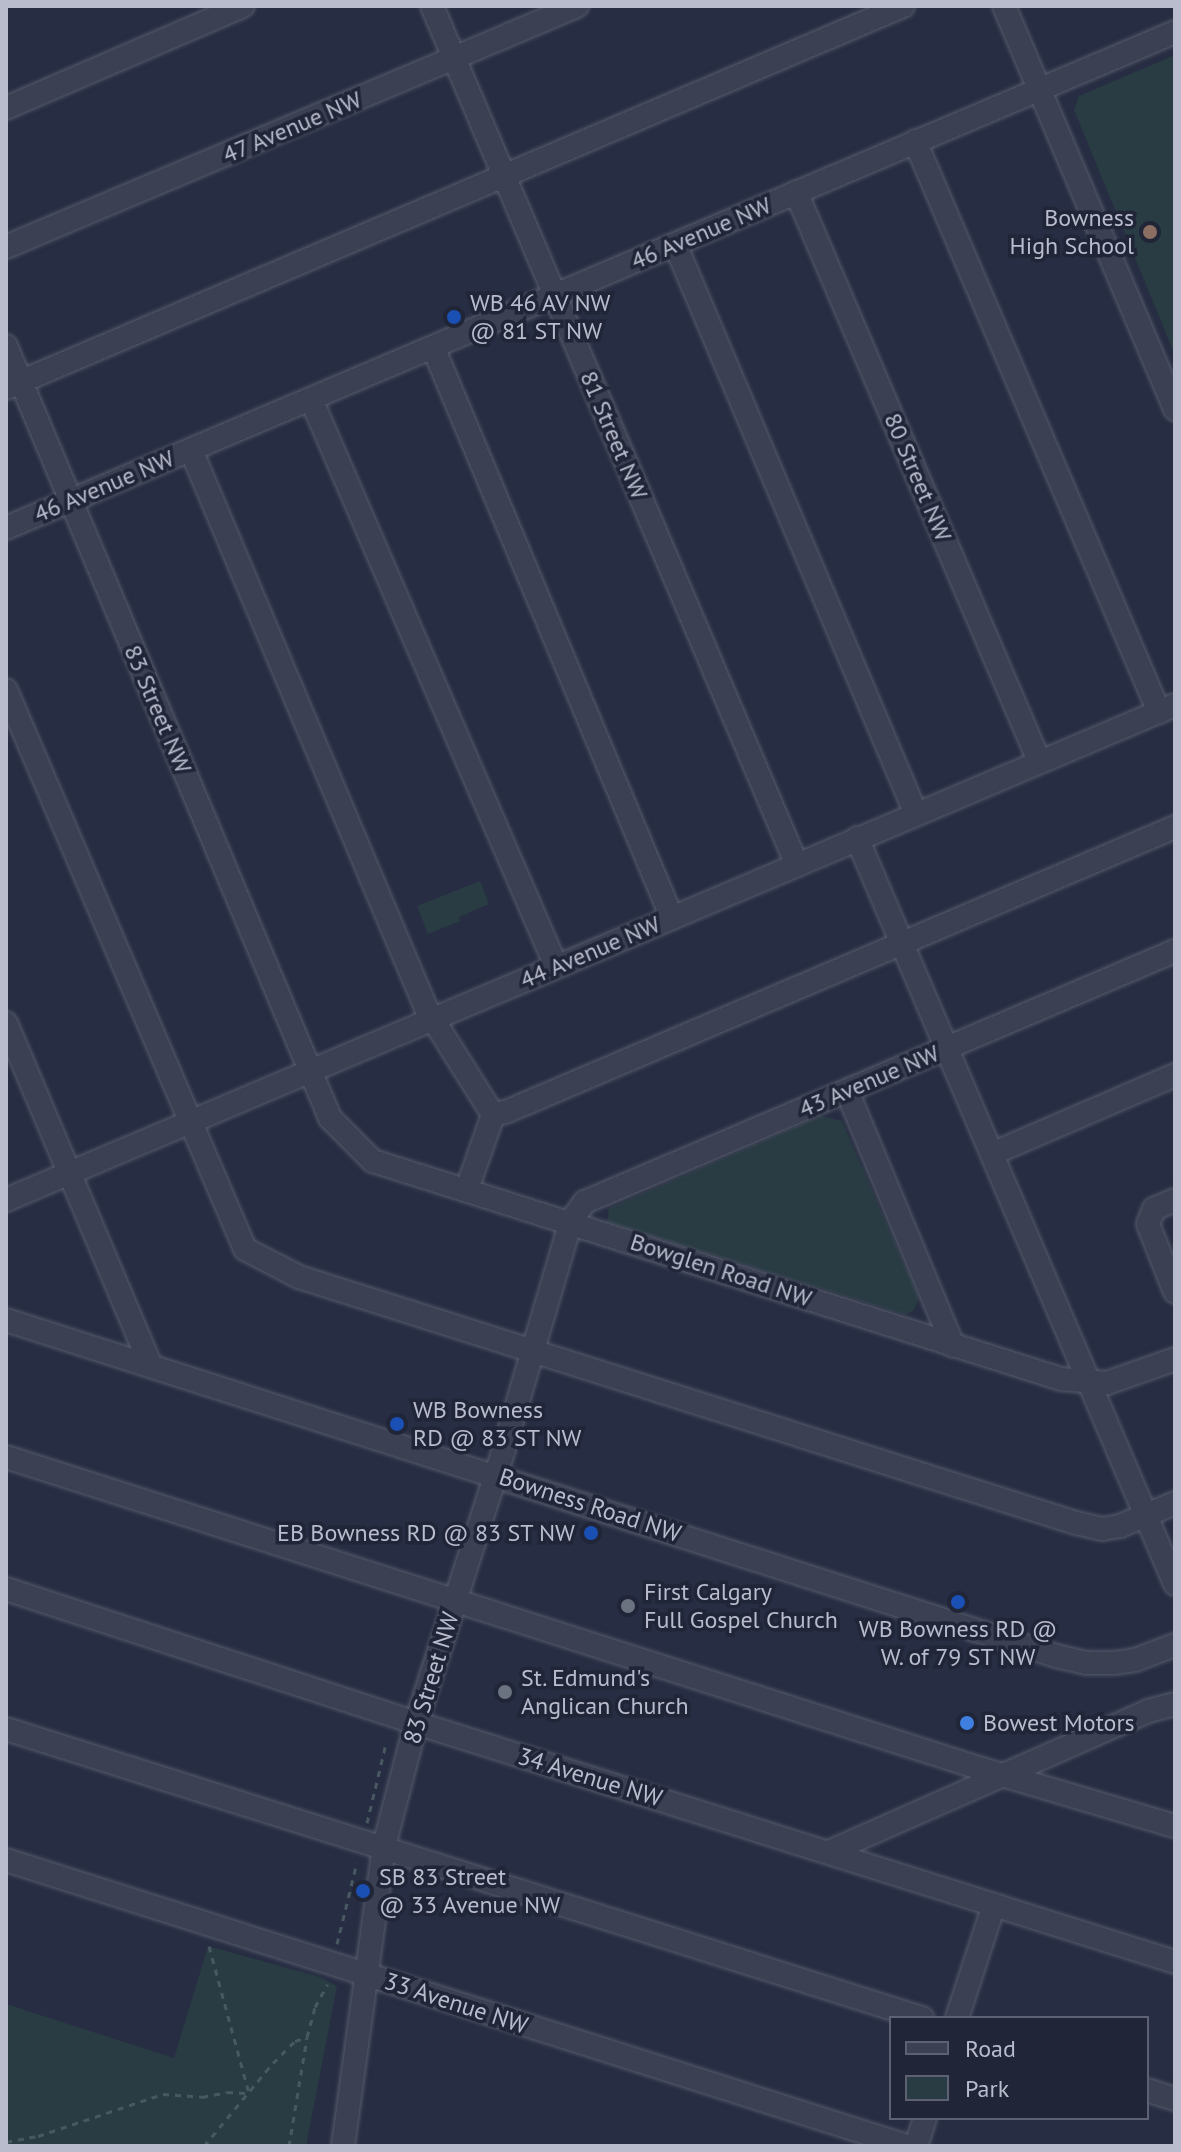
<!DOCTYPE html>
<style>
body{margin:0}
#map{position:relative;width:1181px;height:2152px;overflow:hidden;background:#272d42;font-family:"PT Sans",sans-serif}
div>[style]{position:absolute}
.green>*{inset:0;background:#293b43}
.path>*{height:3px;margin-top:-1.5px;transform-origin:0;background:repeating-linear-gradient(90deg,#475860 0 6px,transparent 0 12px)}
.roads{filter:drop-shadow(0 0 2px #565b6c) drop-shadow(0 0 2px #565b6c)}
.minor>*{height:22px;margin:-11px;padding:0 11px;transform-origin:11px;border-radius:11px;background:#3b4052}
.dots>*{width:22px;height:22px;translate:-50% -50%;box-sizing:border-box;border:4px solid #202537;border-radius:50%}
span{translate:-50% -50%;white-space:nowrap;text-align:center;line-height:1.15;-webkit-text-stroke:7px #202537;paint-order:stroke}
.street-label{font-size:24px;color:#b8bccc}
.poi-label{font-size:24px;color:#b8bccc}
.right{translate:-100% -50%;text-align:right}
.left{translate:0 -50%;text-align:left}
.frame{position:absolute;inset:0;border:8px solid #b8bccc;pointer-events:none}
.legend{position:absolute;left:889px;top:2016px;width:260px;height:104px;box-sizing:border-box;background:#202537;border:2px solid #5d6173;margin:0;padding:10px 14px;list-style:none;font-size:24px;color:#b8bccc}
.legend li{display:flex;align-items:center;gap:16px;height:40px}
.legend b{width:40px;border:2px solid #5d6173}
</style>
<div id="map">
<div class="green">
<i style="clip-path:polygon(1175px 55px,1175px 355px,1074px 110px,1079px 96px)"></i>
<i style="clip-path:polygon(480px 881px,489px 904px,459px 917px,460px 921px,428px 934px,417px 906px)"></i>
<i style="clip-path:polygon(821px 1116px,842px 1121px,919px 1298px,914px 1310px,906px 1315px,607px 1222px,609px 1208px)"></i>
<i style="clip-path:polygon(208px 1946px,320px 1977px,337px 1986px,306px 2146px,6px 2146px,6px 2004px,174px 2058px)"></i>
</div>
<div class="path">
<i style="left:367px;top:1823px;width:82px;rotate:-76.6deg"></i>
<i style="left:337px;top:1944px;width:84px;rotate:-76.3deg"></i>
<i style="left:209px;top:1946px;width:152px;rotate:74.8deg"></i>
<i style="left:6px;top:2142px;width:33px;rotate:-11deg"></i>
<i style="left:38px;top:2136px;width:132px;rotate:-18.6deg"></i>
<i style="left:163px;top:2094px;width:39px;rotate:4deg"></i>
<i style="left:202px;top:2097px;width:25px;rotate:-11deg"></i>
<i style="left:227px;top:2092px;width:22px;rotate:3deg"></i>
<i style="left:204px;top:2146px;width:108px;rotate:-50.3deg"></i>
<i style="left:273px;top:2063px;width:31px;rotate:-45deg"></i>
<i style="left:295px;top:2041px;width:13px;rotate:-18deg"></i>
<i style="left:289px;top:2146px;width:110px;rotate:-80.6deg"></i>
<i style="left:307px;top:2037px;width:31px;rotate:-75deg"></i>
<i style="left:315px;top:2007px;width:26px;rotate:-61deg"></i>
</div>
<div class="roads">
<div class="minor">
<i style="left:432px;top:6px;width:933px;rotate:66.98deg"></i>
<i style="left:1004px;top:6px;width:438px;rotate:67deg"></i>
<i style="left:6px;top:108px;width:258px;rotate:-23.3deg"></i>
<i style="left:915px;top:141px;width:621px;rotate:66.86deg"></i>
<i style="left:796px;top:192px;width:619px;rotate:66.87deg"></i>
<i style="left:675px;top:244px;width:619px;rotate:67.08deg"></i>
<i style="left:6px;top:247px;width:620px;rotate:-22.88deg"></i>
<i style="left:6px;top:346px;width:837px;rotate:67.23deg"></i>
<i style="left:330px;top:1118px;width:61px;rotate:45deg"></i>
<i style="left:373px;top:1161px;width:722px;rotate:17.58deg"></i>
<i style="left:1061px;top:1379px;width:46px;rotate:5deg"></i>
<i style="left:1107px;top:1383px;width:72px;rotate:-19.4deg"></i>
<i style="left:433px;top:347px;width:619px;rotate:67.29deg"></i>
<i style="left:6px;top:388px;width:975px;rotate:-23.07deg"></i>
<i style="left:311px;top:399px;width:618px;rotate:66.63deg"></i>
<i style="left:191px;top:450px;width:605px;rotate:67.16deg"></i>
<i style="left:426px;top:1008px;width:126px;rotate:57.9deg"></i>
<i style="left:493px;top:1115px;width:16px;rotate:-15deg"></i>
<i style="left:508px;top:1111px;width:725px;rotate:-23.06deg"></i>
<i style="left:6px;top:528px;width:1270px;rotate:-22.99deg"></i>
<i style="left:6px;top:690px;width:608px;rotate:66.85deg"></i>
<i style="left:245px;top:1249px;width:61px;rotate:27.4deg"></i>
<i style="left:299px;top:1277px;width:815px;rotate:17.57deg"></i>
<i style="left:1076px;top:1523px;width:27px;rotate:13deg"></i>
<i style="left:1102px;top:1529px;width:18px;rotate:-9deg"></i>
<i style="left:1120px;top:1526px;width:60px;rotate:-22.7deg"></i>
<i style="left:857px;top:838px;width:811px;rotate:66.91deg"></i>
<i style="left:6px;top:1023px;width:370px;rotate:67.1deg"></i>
<i style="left:847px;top:1091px;width:276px;rotate:67.4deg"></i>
<i style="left:994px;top:1153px;width:197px;rotate:-23.3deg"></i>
<i style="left:467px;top:1189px;width:78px;rotate:-70.6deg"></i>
<i style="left:6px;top:1200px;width:1269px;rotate:-22.95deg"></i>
<i style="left:1175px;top:1200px;width:23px;rotate:157deg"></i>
<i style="left:1154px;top:1209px;width:16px;rotate:112deg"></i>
<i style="left:1148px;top:1224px;width:73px;rotate:68.3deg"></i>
<i style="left:6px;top:1320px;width:1102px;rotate:17.74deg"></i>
<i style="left:1056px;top:1656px;width:31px;rotate:13deg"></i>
<i style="left:1086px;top:1663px;width:28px"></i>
<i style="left:1114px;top:1663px;width:21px;rotate:-8deg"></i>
<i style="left:1135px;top:1660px;width:43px;rotate:-20.6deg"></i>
<i style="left:6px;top:1457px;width:1025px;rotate:17.73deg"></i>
<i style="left:982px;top:1769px;width:201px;rotate:16.5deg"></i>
<i style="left:6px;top:1589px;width:431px;rotate:18.1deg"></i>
<i style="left:416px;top:1723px;width:796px;rotate:17.48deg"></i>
<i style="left:6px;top:1729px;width:961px;rotate:17.51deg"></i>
<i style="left:831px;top:1851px;width:347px;rotate:-23.8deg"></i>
<i style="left:1148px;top:1711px;width:28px;rotate:-15deg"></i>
<i style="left:6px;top:1860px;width:945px;rotate:17.61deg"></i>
<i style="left:957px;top:2018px;width:119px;rotate:-71.9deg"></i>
<i style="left:1147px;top:2090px;width:29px;rotate:18deg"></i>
<i style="left:343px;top:2146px;width:303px;rotate:-82.2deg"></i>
<i style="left:384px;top:1846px;width:127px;rotate:-75.4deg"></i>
<i style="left:416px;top:1723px;width:285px;rotate:-72.2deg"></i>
<i style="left:503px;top:1452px;width:241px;rotate:-73.6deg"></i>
<i style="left:571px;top:1221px;width:24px;rotate:-54deg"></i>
<i style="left:585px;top:1202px;width:641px;rotate:-23.05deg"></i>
<i style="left:916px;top:2146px;width:29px;rotate:-72deg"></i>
</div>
</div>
<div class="dots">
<i style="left:1150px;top:232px;background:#8d6e63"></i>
<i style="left:454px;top:317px;background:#1a4fb4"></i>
<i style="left:397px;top:1424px;background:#1a4fb4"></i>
<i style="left:591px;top:1533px;background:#1a4fb4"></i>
<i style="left:958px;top:1602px;background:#1a4fb4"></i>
<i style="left:628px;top:1606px;background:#6b7280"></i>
<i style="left:505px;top:1692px;background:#6b7280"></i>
<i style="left:967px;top:1723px;background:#3f7fe0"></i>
<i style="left:363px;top:1891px;background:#1a4fb4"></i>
</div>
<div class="street-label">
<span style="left:292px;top:127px;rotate:-23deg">47 Avenue NW</span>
<span style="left:701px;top:233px;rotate:-23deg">46 Avenue NW</span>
<span style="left:614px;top:435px;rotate:67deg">81 Street NW</span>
<span style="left:918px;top:477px;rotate:67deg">80 Street NW</span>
<span style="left:104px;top:486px;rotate:-23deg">46 Avenue NW</span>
<span style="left:158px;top:709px;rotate:67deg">83 Street NW</span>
<span style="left:590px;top:952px;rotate:-23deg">44 Avenue NW</span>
<span style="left:869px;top:1081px;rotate:-23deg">43 Avenue NW</span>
<span style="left:721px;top:1270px;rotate:18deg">Bowglen Road NW</span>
<span style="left:590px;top:1505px;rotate:18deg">Bowness Road NW</span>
<span style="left:431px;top:1678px;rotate:-73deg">83 Street NW</span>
<span style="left:590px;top:1777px;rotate:17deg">34 Avenue NW</span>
<span style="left:456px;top:2003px;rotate:18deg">33 Avenue NW</span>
</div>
<div class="poi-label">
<span class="right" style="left:1134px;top:232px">Bowness<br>High School</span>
<span class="left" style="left:470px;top:317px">WB 46 AV NW<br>@ 81 ST NW</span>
<span class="left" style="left:413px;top:1424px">WB Bowness<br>RD @ 83 ST NW</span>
<span class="right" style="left:575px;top:1533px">EB Bowness RD @ 83 ST NW</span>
<span class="left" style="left:644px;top:1606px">First Calgary<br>Full Gospel Church</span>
<span style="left:958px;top:1643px">WB Bowness RD @<br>W. of 79 ST NW</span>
<span class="left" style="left:521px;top:1692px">St. Edmund's<br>Anglican Church</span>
<span class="left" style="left:983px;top:1723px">Bowest Motors</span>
<span class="left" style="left:379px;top:1891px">SB 83 Street<br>@ 33 Avenue NW</span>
</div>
<div class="frame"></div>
<ul class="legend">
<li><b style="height:10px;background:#3b4052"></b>Road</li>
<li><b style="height:22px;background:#293b43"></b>Park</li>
</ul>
</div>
